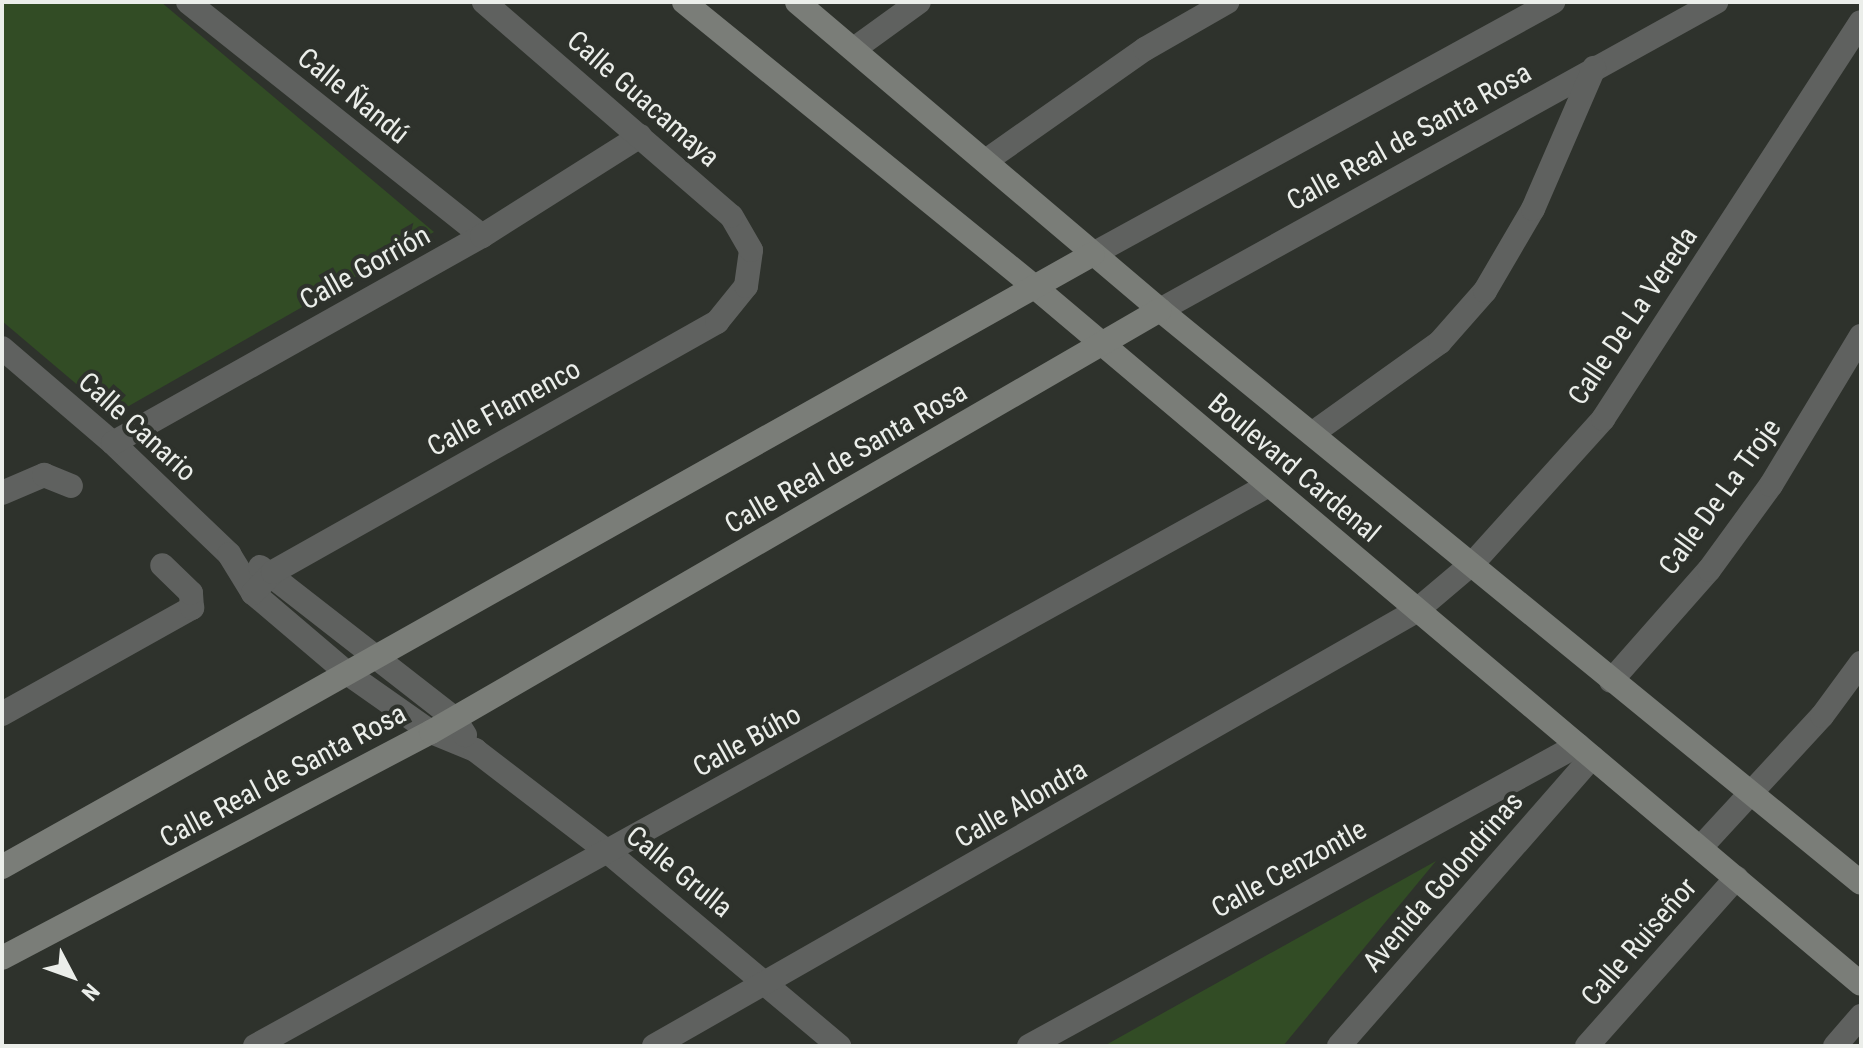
<!DOCTYPE html>
<meta charset="utf-8">
<style>
body{margin:0}
#map{position:relative;width:1863px;height:1048px;overflow:hidden;background:#2e322c;font-family:"Roboto Condensed",sans-serif}
div>[style]{position:absolute}
.green>*{inset:0;background:#324c25}
.street>*{height:24px;margin:-12px;padding:0 12px;transform-origin:12px;border-radius:12px;background:#5f615f}
.secondary>*{height:24px;margin:-12px;padding:0 12px;transform-origin:12px;border-radius:12px;background:#7a7d78}
span{translate:-50% -50%;white-space:nowrap;text-align:center;line-height:1.15;-webkit-text-stroke:8px #2e322c;paint-order:stroke}
.street-label{font-size:28px;color:#ebeeea}
.frame{position:absolute;inset:0;border:4px solid #ebeeea;pointer-events:none}
.north{position:absolute;left:32px;top:936px;width:80px;height:80px;-webkit-text-stroke:6px #2e322c;paint-order:stroke;rotate:131deg;font-size:22px;font-weight:700;line-height:32px;text-align:center;color:#ebeeea}
.north::after{content:'';display:block;margin:auto;width:28px;height:36px;background:#ebeeea;clip-path:polygon(50% 0,100% 100%,50% 72%,0 100%)}
</style>
<div id="map">
<div class="green">
<i style="clip-path:polygon(2px 2px,161px 2px,434px 232px,113px 415px,2px 321px)"></i>
<i style="clip-path:polygon(1436px 861px,1283px 1046px,1104px 1046px,1129px 1032px)"></i>
</div>
<div class="street">
<i style="left:188px;top:2px;width:376px;rotate:38.5deg"></i>
<i style="left:854px;top:49px;width:80px;rotate:-35.9deg"></i>
<i style="left:987px;top:160px;width:193px;rotate:-35.1deg"></i>
<i style="left:1145px;top:49px;width:95px;rotate:-29.8deg"></i>
<i style="left:1093px;top:254px;width:525px;rotate:-28.72deg"></i>
<i style="left:1160px;top:310px;width:636px;rotate:-28.98deg"></i>
<i style="left:2px;top:348px;width:146px;rotate:40.6deg"></i>
<i style="left:113px;top:443px;width:161px;rotate:43.7deg"></i>
<i style="left:229px;top:554px;width:46px;rotate:58.4deg"></i>
<i style="left:253px;top:593px;width:123px;rotate:40.4deg"></i>
<i style="left:347px;top:673px;width:103px;rotate:35.1deg"></i>
<i style="left:431px;top:732px;width:48px;rotate:22.2deg"></i>
<i style="left:475px;top:750px;width:168px;rotate:37.5deg"></i>
<i style="left:608px;top:852px;width:302px;rotate:40deg"></i>
<i style="left:1313px;top:433px;width:156px;rotate:-35.6deg"></i>
<i style="left:1440px;top:342px;width:68px;rotate:-48.6deg"></i>
<i style="left:1485px;top:291px;width:95px;rotate:-59.7deg"></i>
<i style="left:1533px;top:209px;width:154px;rotate:-66.6deg"></i>
<i style="left:113px;top:443px;width:423px;rotate:-29.3deg"></i>
<i style="left:482px;top:236px;width:187px;rotate:-32.3deg"></i>
<i style="left:2px;top:493px;width:46px;rotate:-23.2deg"></i>
<i style="left:44px;top:475px;width:29px;rotate:22deg"></i>
<i style="left:260px;top:567px;width:247px;rotate:37.9deg"></i>
<i style="left:455px;top:719px;width:19px;rotate:58deg"></i>
<i style="left:253px;top:593px;width:29px;rotate:-46deg"></i>
<i style="left:273px;top:572px;width:510px;rotate:-29.38deg"></i>
<i style="left:717px;top:322px;width:46px;rotate:-51.1deg"></i>
<i style="left:746px;top:286px;width:36px;rotate:-82deg"></i>
<i style="left:751px;top:250px;width:39px;rotate:-120deg"></i>
<i style="left:731px;top:216px;width:327px;rotate:-139.1deg"></i>
<i style="left:1611px;top:681px;width:148px;rotate:-48.6deg"></i>
<i style="left:1709px;top:570px;width:105px;rotate:-53.9deg"></i>
<i style="left:1771px;top:485px;width:174px;rotate:-58.9deg"></i>
<i style="left:2px;top:714px;width:218px;rotate:-29.2deg"></i>
<i style="left:192px;top:608px;width:15px;rotate:-94deg"></i>
<i style="left:191px;top:593px;width:40px;rotate:-136deg"></i>
<i style="left:1701px;top:847px;width:178px;rotate:-47.3deg"></i>
<i style="left:1822px;top:716px;width:66px;rotate:-53.7deg"></i>
<i style="left:255px;top:1046px;width:1157px;rotate:-28.96deg"></i>
<i style="left:654px;top:1046px;width:877px;rotate:-29.72deg"></i>
<i style="left:1416px;top:611px;width:76px;rotate:-40.2deg"></i>
<i style="left:1474px;top:562px;width:193px;rotate:-47.9deg"></i>
<i style="left:1603px;top:419px;width:473px;rotate:-57deg"></i>
<i style="left:1029px;top:1046px;width:626px;rotate:-28.73deg"></i>
<i style="left:1339px;top:1046px;width:384px;rotate:-48.8deg"></i>
<i style="left:1587px;top:1046px;width:225px;rotate:-48.4deg"></i>
<i style="left:1835px;top:1046px;width:40px;rotate:-49deg"></i>
</div>
<div class="secondary">
<i style="left:684px;top:2px;width:454px;rotate:39.1deg"></i>
<i style="left:1036px;top:288px;width:1079px;rotate:40.15deg"></i>
<i style="left:797px;top:2px;width:476px;rotate:40.3deg"></i>
<i style="left:1160px;top:310px;width:905px;rotate:39.26deg"></i>
<i style="left:2px;top:867px;width:1251px;rotate:-29.33deg"></i>
<i style="left:2px;top:958px;width:485px;rotate:-27.8deg"></i>
<i style="left:431px;top:732px;width:842px;rotate:-30.07deg"></i>
</div>
<div class="street-label">
<span style="left:353px;top:96px;rotate:39deg">Calle Ñandú</span>
<span style="left:643px;top:99px;rotate:41deg">Calle Guacamaya</span>
<span style="left:1409px;top:137px;rotate:-29deg">Calle Real de Santa Rosa</span>
<span style="left:365px;top:268px;rotate:-29deg">Calle Gorrión</span>
<span style="left:1633px;top:316px;rotate:-56deg">Calle De La Vereda</span>
<span style="left:504px;top:408px;rotate:-29deg">Calle Flamenco</span>
<span style="left:137px;top:427px;rotate:42deg">Calle Canario</span>
<span style="left:846px;top:458px;rotate:-30deg">Calle Real de Santa Rosa</span>
<span style="left:1294px;top:468px;rotate:40deg">Boulevard Cardenal</span>
<span style="left:1720px;top:497px;rotate:-54deg">Calle De La Troje</span>
<span style="left:747px;top:741px;rotate:-29deg">Calle Búho</span>
<span style="left:283px;top:776px;rotate:-28deg">Calle Real de Santa Rosa</span>
<span style="left:1021px;top:804px;rotate:-30deg">Calle Alondra</span>
<span style="left:1289px;top:869px;rotate:-29deg">Calle Cenzontle</span>
<span style="left:679px;top:872px;rotate:39deg">Calle Grulla</span>
<span style="left:1443px;top:882px;rotate:-49deg">Avenida Golondrinas</span>
<span style="left:1639px;top:942px;rotate:-49deg">Calle Ruiseñor</span>
</div>
<div class="frame"></div>
<div class="north">N</div>
</div>
